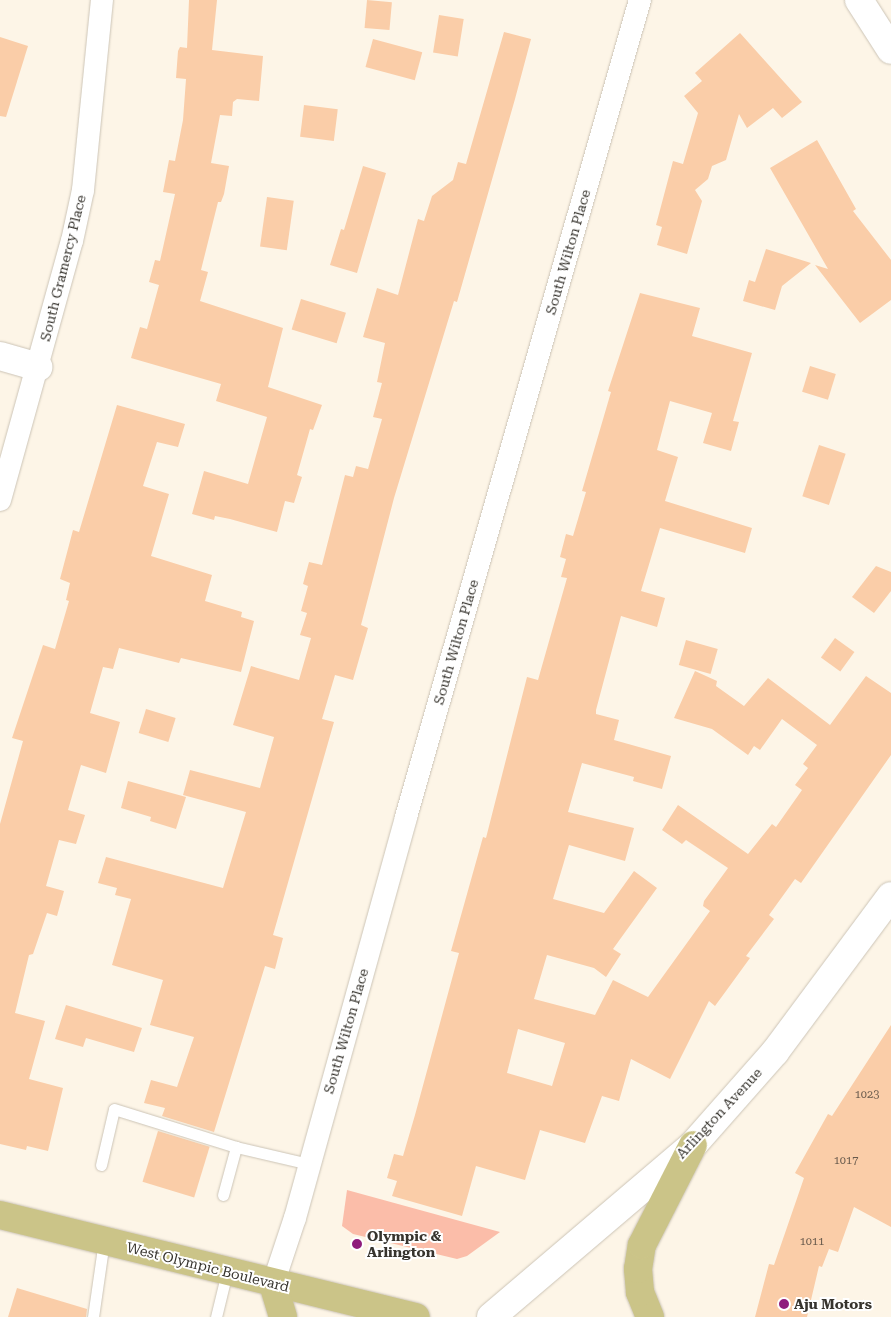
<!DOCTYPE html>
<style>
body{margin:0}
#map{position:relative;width:891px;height:1317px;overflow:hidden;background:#fdf5e7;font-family:"Roboto Serif",serif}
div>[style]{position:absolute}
.green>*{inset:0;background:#fbbda9}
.building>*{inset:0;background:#facda8;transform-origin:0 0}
.roads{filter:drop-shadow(0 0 1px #ccc4b6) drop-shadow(0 0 1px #ccc4b6)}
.service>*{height:11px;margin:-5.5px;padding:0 5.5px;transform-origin:5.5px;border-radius:5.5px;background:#fff}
.minor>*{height:22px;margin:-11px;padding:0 11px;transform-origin:11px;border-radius:11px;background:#fff}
.tertiary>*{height:28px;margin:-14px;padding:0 14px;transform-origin:14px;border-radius:14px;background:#fff}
.secondary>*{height:28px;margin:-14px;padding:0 14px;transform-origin:14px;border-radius:14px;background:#fff}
.primary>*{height:28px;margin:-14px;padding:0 14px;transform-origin:14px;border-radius:14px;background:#cbc488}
.dots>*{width:14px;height:14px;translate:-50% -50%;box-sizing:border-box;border:2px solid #fff;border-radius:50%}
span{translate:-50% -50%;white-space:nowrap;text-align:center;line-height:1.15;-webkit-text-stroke:4px #fff;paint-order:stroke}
.number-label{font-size:11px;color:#685a4c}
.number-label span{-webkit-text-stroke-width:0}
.street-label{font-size:14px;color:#37342e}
.poi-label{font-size:14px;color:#37342e;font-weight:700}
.left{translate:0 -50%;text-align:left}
</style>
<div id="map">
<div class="green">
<i style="clip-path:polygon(347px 1190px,500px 1232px,467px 1256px,457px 1259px,353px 1234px,342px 1226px)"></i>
</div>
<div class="building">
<i style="clip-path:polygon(189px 0,217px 0,212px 50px,263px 56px,259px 101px,237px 99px,233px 102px,232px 116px,220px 115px,211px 163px,229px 166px,224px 194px,221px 202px,218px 202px,201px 270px,208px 272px,200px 301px,283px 328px,268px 387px,322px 405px,313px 430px,310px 429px,297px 475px,302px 477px,294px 503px,285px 501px,277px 532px,230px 519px,215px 516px,214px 520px,192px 514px,204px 471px,248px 484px,267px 417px,216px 401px,221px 384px,131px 358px,140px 327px,147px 329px,159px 285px,149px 282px,155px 260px,160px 261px,175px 194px,163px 192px,169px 160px,175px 161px,183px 120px,186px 79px,176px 78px,178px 51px,180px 47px,187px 48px)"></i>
<i style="left:367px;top:0;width:25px;height:28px;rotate:5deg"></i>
<i style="left:439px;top:15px;width:25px;height:38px;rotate:9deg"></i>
<i style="clip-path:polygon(504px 32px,531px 39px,515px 99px,457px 302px,454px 301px,394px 498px,361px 625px,368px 628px,353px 680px,335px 675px,322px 719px,334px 722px,273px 935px,283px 938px,275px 969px,265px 966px,214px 1132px,162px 1116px,165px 1108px,144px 1103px,151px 1080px,177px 1087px,194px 1037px,150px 1025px,163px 980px,112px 965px,131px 899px,115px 895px,117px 888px,98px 883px,106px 857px,223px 888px,246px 812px,183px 795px,190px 770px,260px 788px,274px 737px,233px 725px,251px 666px,299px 680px,311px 638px,300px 635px,307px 613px,301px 611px,308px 586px,303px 584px,309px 562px,322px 565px,345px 475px,353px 477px,356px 466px,368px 469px,382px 419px,373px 417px,382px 383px,377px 382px,385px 343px,363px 337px,377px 288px,398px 295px,418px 219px,424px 221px,432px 196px,453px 180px,458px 162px,466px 164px)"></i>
<i style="clip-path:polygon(740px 33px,802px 102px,782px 118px,773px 108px,747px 128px,739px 114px,726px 160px,712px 166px,708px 179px,695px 190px,702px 201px,687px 254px,657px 245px,662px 227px,656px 225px,673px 161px,683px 164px,698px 113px,684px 96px,702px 81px,695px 73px)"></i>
<i style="clip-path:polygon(0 37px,28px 46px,6px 117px,0 116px)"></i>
<i style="left:373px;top:39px;width:51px;height:29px;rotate:15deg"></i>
<i style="left:304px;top:105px;width:34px;height:32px;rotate:7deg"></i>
<i style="clip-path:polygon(817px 140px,856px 209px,853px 211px,891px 260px,891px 300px,860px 323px,815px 265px,828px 269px,770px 168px)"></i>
<i style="clip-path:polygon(363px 166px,386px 173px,357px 273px,330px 265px,341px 229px,344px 230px)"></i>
<i style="left:267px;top:197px;width:27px;height:50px;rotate:8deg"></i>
<i style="clip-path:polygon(766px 249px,811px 263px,782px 286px,775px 310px,743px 301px,749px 280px,755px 282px)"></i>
<i style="clip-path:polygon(evenodd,640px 293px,700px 308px,692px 336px,752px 353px,733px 421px,739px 422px,731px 451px,703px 443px,712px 413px,670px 401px,657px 450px,678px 457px,665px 501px,752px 528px,745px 553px,660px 528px,641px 591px,665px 598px,657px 627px,621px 616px,596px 710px,596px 714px,619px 720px,614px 740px,671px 756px,662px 789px,633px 781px,634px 777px,582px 763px,568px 812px,634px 828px,625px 861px,569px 845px,553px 899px,604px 913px,634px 871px,657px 888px,613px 949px,621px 954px,606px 977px,594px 968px,547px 955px,534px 999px,595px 1015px,613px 980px,648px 997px,710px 911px,703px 906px,704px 901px,728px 868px,686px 840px,682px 844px,662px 830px,678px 805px,748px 854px,772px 824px,776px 827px,802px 790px,795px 785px,808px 768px,803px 764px,817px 745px,782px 719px,760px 750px,754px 746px,748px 755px,712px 729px,674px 718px,695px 671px,717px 681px,716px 686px,744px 706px,768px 678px,830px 725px,866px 676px,891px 693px,891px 755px,801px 883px,795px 879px,769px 915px,774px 919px,746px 956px,750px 958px,726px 991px,715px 1006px,709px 1001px,670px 1079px,631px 1059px,619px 1101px,602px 1096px,585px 1143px,540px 1130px,525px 1180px,476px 1166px,462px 1216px,392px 1196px,397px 1181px,387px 1178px,394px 1154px,403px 1156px,415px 1115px,459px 953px,451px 951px,483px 837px,486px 838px,527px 677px,538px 680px,567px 578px,561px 577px,566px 559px,560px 557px,566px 534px,573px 536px,586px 492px,582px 491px,611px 392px,608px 391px,640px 293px,518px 1029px,565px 1043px,552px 1086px,507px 1073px,518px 1029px)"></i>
<i style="left:301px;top:299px;width:47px;height:32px;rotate:17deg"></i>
<i style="left:810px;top:366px;width:27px;height:27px;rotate:17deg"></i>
<i style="clip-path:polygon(117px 405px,185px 424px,178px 447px,157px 442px,143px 486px,169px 494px,151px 556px,212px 575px,205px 601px,242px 612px,241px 617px,254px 621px,241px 672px,181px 658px,179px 663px,119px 648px,113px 669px,103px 667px,90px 713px,120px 722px,106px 773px,81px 765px,68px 810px,85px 815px,76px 844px,59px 840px,46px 886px,64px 891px,57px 916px,47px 913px,33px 954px,29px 955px,15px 1013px,45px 1021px,29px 1079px,63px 1088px,48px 1151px,27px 1146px,26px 1150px,0 1144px,0 824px,23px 741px,12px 738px,43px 645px,55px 649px,69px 601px,66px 600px,70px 583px,60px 579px,73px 530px,79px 532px)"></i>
<i style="left:819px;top:445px;width:28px;height:54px;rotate:18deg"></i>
<i style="clip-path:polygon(876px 566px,891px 572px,891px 591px,874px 613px,852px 597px)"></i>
<i style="left:835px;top:638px;width:24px;height:24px;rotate:36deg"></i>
<i style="left:686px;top:640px;width:33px;height:26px;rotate:16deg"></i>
<i style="left:146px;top:709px;width:31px;height:25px;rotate:17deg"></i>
<i style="clip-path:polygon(128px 781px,186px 797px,176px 829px,150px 821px,151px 817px,121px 808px)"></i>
<i style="clip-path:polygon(66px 1005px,142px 1028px,134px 1052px,86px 1038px,83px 1047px,55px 1039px)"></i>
<i style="clip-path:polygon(891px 1025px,891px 1227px,854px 1207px,838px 1252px,829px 1249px,822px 1267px,819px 1266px,807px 1317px,755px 1317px,769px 1264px,774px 1265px,804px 1178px,795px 1173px,828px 1114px,832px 1116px)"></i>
<i style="left:158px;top:1131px;width:54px;height:53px;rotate:17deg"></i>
<i style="clip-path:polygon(17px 1288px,87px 1309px,86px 1317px,8px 1317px)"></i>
</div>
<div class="roads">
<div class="service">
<i style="left:101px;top:1165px;width:57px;rotate:-76.9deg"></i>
<i style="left:114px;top:1109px;width:128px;rotate:17.3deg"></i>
<i style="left:236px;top:1147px;width:75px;rotate:13.1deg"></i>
<i style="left:223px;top:1195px;width:50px;rotate:-74.8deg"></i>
<i style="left:93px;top:1317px;width:77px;rotate:-81.8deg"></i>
<i style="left:216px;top:1317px;width:46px;rotate:-76.3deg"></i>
</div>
<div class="minor">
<i style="left:0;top:500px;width:269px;rotate:-74.5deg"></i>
<i style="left:72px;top:241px;width:52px;rotate:-77.8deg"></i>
<i style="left:83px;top:190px;width:191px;rotate:-84.3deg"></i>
<i style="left:273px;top:1284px;width:70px;rotate:-71.6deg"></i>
<i style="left:295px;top:1218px;width:416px;rotate:-74.5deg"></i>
<i style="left:406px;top:817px;width:850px;rotate:-74.02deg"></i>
</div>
<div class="tertiary">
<i style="left:859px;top:0;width:59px;rotate:57.4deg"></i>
<i style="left:0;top:356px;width:40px;rotate:16deg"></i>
</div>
<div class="secondary">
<i style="left:491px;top:1317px;width:265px;rotate:-40.4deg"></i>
<i style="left:693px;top:1145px;width:124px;rotate:-48.6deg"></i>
<i style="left:775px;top:1052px;width:194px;rotate:-53.4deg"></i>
</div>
<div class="primary">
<i style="left:0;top:1215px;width:428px;rotate:13.8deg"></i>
<i style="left:273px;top:1284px;width:34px;rotate:73deg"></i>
<i style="left:650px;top:1317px;width:27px;rotate:-112deg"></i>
<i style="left:640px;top:1292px;width:23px;rotate:-95deg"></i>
<i style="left:638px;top:1269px;width:24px;rotate:-81deg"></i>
<i style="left:642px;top:1245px;width:112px;rotate:-63deg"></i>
</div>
</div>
<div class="dots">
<i style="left:357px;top:1244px;background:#8f1b7c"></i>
<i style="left:784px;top:1304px;background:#8f1b7c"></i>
</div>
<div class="number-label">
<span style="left:867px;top:1095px">1023</span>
<span style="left:846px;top:1161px">1017</span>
<span style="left:812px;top:1242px">1011</span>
</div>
<div class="street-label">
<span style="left:568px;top:252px;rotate:-74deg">South Wilton Place</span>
<span style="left:63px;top:268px;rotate:-76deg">South Gramercy Place</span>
<span style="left:456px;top:642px;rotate:-74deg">South Wilton Place</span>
<span style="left:346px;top:1031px;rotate:-74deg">South Wilton Place</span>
<span style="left:719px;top:1113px;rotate:-47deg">Arlington Avenue</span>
<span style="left:208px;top:1267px;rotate:14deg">West Olympic Boulevard</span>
</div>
<div class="poi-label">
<span class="left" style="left:367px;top:1244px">Olympic &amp;<br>Arlington</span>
<span class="left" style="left:794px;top:1304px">Aju Motors</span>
</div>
</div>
